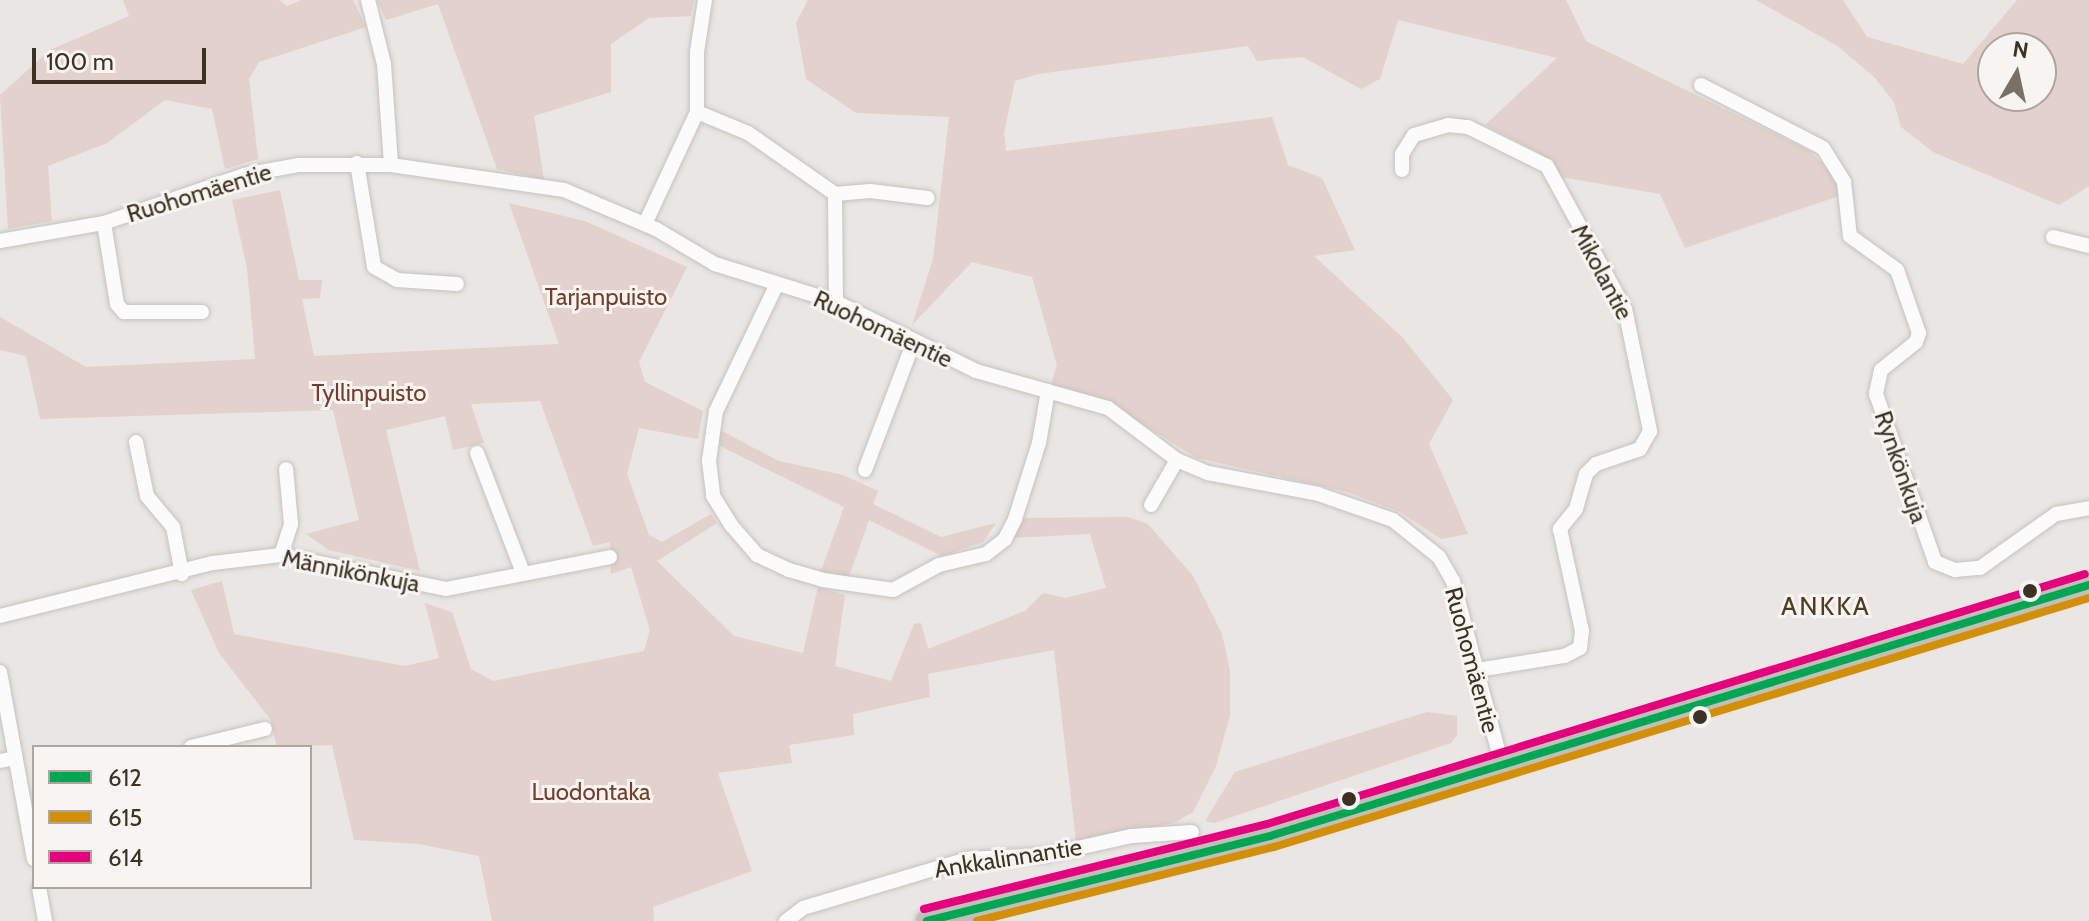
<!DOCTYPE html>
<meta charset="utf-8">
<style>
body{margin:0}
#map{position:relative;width:2089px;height:921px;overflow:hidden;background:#e9e6e3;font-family:Cabin,sans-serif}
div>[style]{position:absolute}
.green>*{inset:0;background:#e2d1cc}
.roads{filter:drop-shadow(0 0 2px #c5c2bf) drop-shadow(0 0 2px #c5c2bf)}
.minor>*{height:14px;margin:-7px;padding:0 7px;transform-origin:7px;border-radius:7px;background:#fcfbfb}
.highway>*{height:22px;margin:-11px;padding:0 11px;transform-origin:11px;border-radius:11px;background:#c2bfba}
.bus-1>*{height:8px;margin:-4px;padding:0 4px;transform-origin:4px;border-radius:4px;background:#00a651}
.bus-2>*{height:8px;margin:-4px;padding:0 4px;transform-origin:4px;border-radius:4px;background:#d28f07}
.bus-3>*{height:8px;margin:-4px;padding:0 4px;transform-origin:4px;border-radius:4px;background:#e5007d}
.dots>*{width:22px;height:22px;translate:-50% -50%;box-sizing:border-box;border:4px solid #f8f4f2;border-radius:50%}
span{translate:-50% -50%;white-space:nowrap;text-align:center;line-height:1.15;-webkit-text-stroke:6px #f8f4f2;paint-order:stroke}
.street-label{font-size:24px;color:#3c3222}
.park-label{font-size:24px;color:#72402d}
.neighbourhood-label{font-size:26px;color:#4e3d1e;letter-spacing:2px}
.legend{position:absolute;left:32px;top:745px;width:280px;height:144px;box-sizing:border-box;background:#f8f4f2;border:2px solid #ada69f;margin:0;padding:10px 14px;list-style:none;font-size:24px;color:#3c3222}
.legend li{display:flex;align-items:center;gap:16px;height:40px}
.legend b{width:40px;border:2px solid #ada69f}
.north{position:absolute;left:1977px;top:32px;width:80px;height:80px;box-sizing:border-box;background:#f8f4f2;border:2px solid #ada69f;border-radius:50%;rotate:9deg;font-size:22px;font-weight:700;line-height:32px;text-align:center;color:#3c3222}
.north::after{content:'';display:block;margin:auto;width:28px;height:36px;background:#797166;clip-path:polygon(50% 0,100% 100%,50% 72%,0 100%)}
.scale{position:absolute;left:32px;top:48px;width:174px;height:36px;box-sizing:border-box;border:4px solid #3c3222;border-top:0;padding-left:10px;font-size:24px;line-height:28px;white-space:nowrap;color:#3c3222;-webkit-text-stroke:6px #f8f4f2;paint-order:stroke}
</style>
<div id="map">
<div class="green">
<i style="clip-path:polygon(123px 0,279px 0,287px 6px,301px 0,353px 0,366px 27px,259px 62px,249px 79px,258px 159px,225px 169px,212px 109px,165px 100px,107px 143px,48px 166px,52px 221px,8px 229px,0 95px,50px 50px,129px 16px)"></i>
<i style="clip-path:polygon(377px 0,694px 0,691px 16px,649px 18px,611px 44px,611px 92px,534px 116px,544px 180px,497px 169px,438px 4px,386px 20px)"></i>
<i style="clip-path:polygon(808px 0,1566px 0,1586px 41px,1808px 150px,1834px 174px,1845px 194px,1685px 248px,1660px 194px,1555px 176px,1539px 153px,1485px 125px,1557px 58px,1398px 20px,1380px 79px,1361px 89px,1303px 57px,1257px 61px,1248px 46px,1038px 74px,1015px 81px,1004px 133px,1006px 151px,1272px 117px,1288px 165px,1322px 178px,1355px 250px,1314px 256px,1403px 338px,1453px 400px,1429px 444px,1468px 534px,1441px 539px,1400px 512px,1347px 492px,1197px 458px,1113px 406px,1051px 385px,1057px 365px,1032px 277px,972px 262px,912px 325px,933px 259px,949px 117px,856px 113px,806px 79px,796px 23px)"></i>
<i style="clip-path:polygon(evenodd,1756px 0,1843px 0,1867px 37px,1963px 64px,2017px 0,2089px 0,2089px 186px,2059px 205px,1933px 152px,1901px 127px,1894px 102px,1875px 78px,1839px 47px,1756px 0,1993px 48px,2041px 48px,2041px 96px,1993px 96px,1993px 48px)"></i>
<i style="clip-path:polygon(280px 190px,299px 280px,322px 280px,320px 298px,302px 299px,314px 356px,559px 344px,509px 203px,585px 221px,687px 267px,639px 362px,645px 382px,703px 411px,698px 439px,639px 428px,627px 474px,649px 535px,662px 542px,711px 514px,717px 523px,657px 561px,734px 636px,803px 653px,818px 587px,845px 595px,835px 666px,891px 681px,914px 624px,921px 623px,928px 649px,1025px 611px,1043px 593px,1066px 598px,1106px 588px,1090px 534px,1012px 538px,1019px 518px,1128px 517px,1148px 524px,1193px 576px,1222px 634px,1230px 671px,1230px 715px,1216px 766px,1193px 812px,1174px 823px,1076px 841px,1054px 650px,928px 674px,930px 697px,853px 714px,854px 735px,789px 745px,792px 763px,718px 773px,752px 871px,653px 907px,654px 921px,492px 921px,479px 856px,419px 844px,354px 840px,332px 745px,277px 747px,270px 719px,219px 653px,191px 590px,222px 581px,234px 634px,405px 666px,439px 658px,425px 603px,452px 612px,471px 669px,493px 681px,644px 651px,650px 630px,631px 567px,611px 574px,610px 542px,593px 546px,540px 401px,471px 404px,484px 443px,453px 450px,445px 416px,386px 430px,420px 571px,329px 550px,306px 534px,359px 520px,333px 410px,40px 419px,26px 356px,0 350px,0 317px,86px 367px,255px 359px,247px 268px,232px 200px)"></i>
<i style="clip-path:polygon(718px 429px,779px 461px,843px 475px,878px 491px,873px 504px,941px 537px,996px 523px,983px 542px,942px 556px,869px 520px,849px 577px,821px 571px,844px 507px,718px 445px)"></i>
<i style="clip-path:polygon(1427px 712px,1457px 716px,1457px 735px,1451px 743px,1214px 823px,1205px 821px,1235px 772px)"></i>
</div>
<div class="roads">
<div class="minor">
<i style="left:368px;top:0;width:66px;rotate:76deg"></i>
<i style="left:384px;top:64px;width:101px;rotate:86deg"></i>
<i style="left:1701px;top:85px;width:137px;rotate:27.3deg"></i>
<i style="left:1823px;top:148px;width:40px;rotate:58deg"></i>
<i style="left:1844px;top:182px;width:54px;rotate:83.7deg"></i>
<i style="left:1850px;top:236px;width:58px;rotate:35.9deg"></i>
<i style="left:1897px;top:270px;width:67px;rotate:70.8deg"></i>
<i style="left:1919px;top:333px;width:9px;rotate:108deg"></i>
<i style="left:1916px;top:342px;width:45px;rotate:141.3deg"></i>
<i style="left:1881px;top:370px;width:25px;rotate:102deg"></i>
<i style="left:1876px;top:394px;width:178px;rotate:70.6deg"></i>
<i style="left:1935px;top:562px;width:22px;rotate:22deg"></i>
<i style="left:1955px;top:570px;width:25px;rotate:-5deg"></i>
<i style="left:1980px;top:568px;width:93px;rotate:-35.4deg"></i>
<i style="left:2056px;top:514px;width:34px;rotate:-10deg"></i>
<i style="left:697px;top:112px;width:55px;rotate:22.4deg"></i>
<i style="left:748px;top:133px;width:106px;rotate:35deg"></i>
<i style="left:835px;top:194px;width:35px;rotate:-5deg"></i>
<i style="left:870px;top:191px;width:58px;rotate:6.9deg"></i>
<i style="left:357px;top:163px;width:105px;rotate:80.7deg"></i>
<i style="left:374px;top:267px;width:26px;rotate:29deg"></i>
<i style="left:397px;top:280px;width:60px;rotate:3.8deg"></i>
<i style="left:1402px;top:170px;width:16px;rotate:-90deg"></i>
<i style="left:1402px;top:154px;width:22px;rotate:-58deg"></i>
<i style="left:1414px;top:135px;width:35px;rotate:-16deg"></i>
<i style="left:1448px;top:125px;width:20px;rotate:6deg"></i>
<i style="left:1468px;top:127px;width:88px;rotate:26.3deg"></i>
<i style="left:1547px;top:166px;width:163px;rotate:61.4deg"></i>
<i style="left:1625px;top:309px;width:125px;rotate:78.4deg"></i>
<i style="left:1650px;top:431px;width:21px;rotate:119deg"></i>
<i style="left:1640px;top:449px;width:46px;rotate:161.2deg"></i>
<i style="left:1596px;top:464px;width:14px;rotate:135deg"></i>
<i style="left:1586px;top:474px;width:36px;rotate:106deg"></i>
<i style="left:1576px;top:509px;width:26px;rotate:129deg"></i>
<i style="left:1560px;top:529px;width:104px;rotate:77.8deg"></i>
<i style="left:1582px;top:631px;width:17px;rotate:97deg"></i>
<i style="left:1580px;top:648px;width:18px;rotate:153deg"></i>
<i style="left:1564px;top:656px;width:87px;rotate:170.8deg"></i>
<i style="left:835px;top:194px;width:108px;rotate:89.5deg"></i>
<i style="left:104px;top:223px;width:82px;rotate:80.9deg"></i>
<i style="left:117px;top:304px;width:11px;rotate:49deg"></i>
<i style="left:124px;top:312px;width:78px"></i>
<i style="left:645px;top:224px;width:123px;rotate:-65.1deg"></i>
<i style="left:697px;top:112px;width:60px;rotate:-90deg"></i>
<i style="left:697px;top:52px;width:53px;rotate:-81.3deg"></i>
<i style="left:2053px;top:237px;width:37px;rotate:14deg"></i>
<i style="left:0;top:241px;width:106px;rotate:-9.8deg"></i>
<i style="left:104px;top:223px;width:148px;rotate:-18.9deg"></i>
<i style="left:244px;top:175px;width:56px;rotate:-10.3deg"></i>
<i style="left:299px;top:165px;width:92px"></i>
<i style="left:391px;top:165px;width:175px;rotate:8.2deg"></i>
<i style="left:564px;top:190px;width:100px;rotate:23deg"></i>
<i style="left:656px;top:229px;width:69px;rotate:30.7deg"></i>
<i style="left:715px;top:264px;width:127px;rotate:17.4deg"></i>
<i style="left:836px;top:302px;width:156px;rotate:26.2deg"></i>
<i style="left:976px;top:371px;width:137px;rotate:15.7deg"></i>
<i style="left:1108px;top:408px;width:86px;rotate:37deg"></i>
<i style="left:1177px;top:460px;width:34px;rotate:23deg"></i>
<i style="left:1208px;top:473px;width:112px;rotate:10.8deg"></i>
<i style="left:1318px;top:494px;width:79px;rotate:19.1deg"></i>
<i style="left:1393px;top:520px;width:59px;rotate:38.8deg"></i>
<i style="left:1439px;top:557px;width:28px;rotate:60deg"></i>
<i style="left:1453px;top:581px;width:190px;rotate:75.1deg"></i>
<i style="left:776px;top:286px;width:139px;rotate:115.6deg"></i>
<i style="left:716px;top:411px;width:50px;rotate:98deg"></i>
<i style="left:709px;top:461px;width:35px;rotate:83deg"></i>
<i style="left:713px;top:496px;width:34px;rotate:58deg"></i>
<i style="left:731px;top:525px;width:40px;rotate:49deg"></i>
<i style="left:757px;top:555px;width:35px;rotate:25deg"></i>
<i style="left:789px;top:570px;width:35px;rotate:16deg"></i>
<i style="left:823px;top:580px;width:71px;rotate:8.1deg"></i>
<i style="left:893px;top:590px;width:52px;rotate:-28.5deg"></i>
<i style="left:939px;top:565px;width:48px;rotate:-13.2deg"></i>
<i style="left:986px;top:554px;width:24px;rotate:-38deg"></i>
<i style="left:1005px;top:539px;width:22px;rotate:-63deg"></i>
<i style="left:1015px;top:519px;width:80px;rotate:-72.5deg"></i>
<i style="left:1039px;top:443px;width:53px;rotate:-80.2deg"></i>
<i style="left:136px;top:442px;width:55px;rotate:78.5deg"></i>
<i style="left:147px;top:496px;width:40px;rotate:50deg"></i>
<i style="left:173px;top:527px;width:48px;rotate:79.2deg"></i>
<i style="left:477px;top:453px;width:129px;rotate:69deg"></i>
<i style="left:865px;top:470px;width:138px;rotate:-69.2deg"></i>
<i style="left:1151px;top:505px;width:52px;rotate:-60deg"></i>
<i style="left:281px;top:555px;width:33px;rotate:-72deg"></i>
<i style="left:291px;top:524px;width:55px;rotate:-95.2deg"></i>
<i style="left:0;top:616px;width:219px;rotate:-14deg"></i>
<i style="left:213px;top:563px;width:68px;rotate:-6.7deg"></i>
<i style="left:281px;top:555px;width:168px;rotate:11.6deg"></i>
<i style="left:446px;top:589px;width:167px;rotate:-11deg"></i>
<i style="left:0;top:672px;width:190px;rotate:79.7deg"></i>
<i style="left:191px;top:747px;width:76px;rotate:-13.7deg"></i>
<i style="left:0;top:761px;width:16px;rotate:-11deg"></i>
<i style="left:39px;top:887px;width:35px;rotate:80deg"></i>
<i style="left:786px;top:921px;width:21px;rotate:-37deg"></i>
<i style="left:803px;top:908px;width:171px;rotate:-16.6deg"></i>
<i style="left:967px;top:859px;width:79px;rotate:-2.9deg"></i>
<i style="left:1046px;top:855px;width:88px;rotate:-12.5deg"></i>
<i style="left:1132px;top:836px;width:60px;rotate:-3.8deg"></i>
</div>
<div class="highway">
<i style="left:927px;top:921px;width:353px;rotate:-13.9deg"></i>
<i style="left:1270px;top:836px;width:857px;rotate:-17.04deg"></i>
</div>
</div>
<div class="bus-1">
<i style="left:927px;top:921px;width:353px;rotate:-13.9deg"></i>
<i style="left:1270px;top:836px;width:857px;rotate:-17.04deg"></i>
</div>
<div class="bus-2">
<i style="left:977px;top:921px;width:306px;rotate:-14deg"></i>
<i style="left:1274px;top:847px;width:852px;rotate:-16.99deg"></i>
</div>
<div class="bus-3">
<i style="left:924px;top:909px;width:353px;rotate:-13.9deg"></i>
<i style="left:1267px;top:824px;width:855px;rotate:-16.99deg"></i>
</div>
<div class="dots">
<i style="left:2030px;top:591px;background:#3c3222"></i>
<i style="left:1700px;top:717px;background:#3c3222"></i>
<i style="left:1349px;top:799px;background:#3c3222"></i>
</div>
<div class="street-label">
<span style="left:199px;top:193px;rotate:-17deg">Ruohomäentie</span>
<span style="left:1602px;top:272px;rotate:62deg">Mikolantie</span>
<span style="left:883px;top:329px;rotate:25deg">Ruohomäentie</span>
<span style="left:1901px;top:467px;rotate:71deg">Rynkönkuja</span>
<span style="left:351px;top:571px;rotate:11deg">Männikönkuja</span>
<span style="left:1472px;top:660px;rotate:75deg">Ruohomäentie</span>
<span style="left:1008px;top:858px;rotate:-9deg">Ankkalinnantie</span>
</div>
<div class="park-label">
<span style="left:606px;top:297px">Tarjanpuisto</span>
<span style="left:369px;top:393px">Tyllinpuisto</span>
<span style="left:591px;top:792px">Luodontaka</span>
</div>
<div class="neighbourhood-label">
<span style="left:1826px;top:607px">ANKKA</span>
</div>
<ul class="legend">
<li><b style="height:10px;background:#00a651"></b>612</li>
<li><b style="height:10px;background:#d28f07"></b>615</li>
<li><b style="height:10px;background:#e5007d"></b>614</li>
</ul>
<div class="north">N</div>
<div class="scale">100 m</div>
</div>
